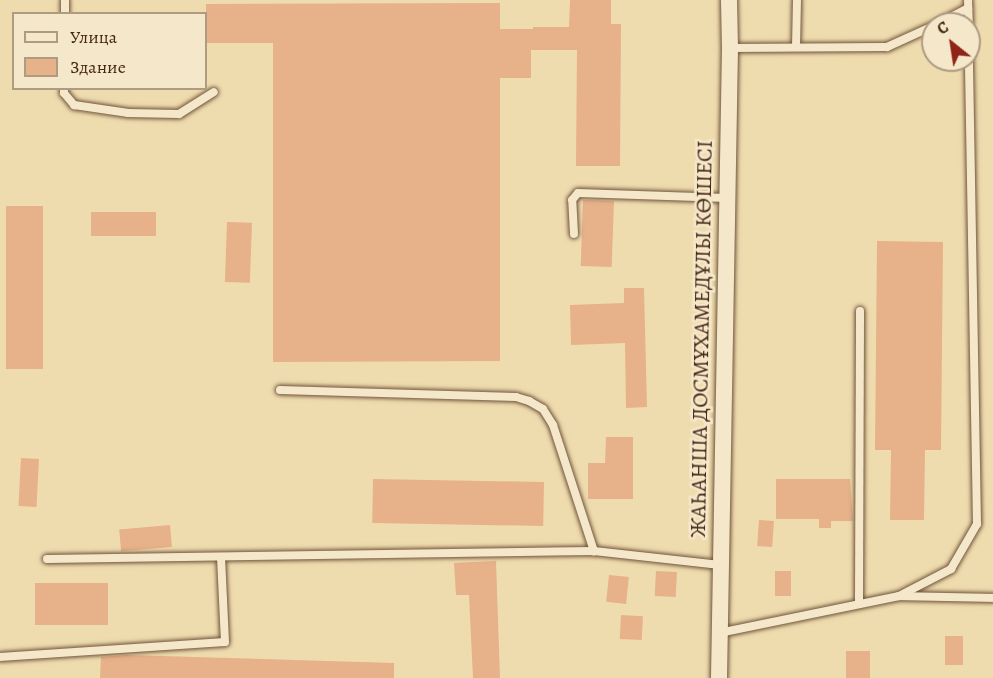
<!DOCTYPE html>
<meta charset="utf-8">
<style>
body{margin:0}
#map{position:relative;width:993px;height:678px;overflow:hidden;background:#efdcae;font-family:Alegreya,serif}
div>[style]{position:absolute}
.building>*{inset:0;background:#e7b18a;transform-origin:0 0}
.roads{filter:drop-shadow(0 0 2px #71543c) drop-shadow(0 0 2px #71543c)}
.service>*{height:8px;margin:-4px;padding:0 4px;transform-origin:4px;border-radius:4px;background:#f5e8ca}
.minor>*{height:16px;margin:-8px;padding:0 8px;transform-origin:8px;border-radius:8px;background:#f5e8ca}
span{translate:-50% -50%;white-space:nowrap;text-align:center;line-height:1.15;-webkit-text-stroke:5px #f5e8ca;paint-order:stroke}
.street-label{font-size:22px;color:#472616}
.legend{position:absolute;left:12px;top:12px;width:195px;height:78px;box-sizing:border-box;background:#f5e8ca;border:2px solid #af9a82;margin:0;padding:8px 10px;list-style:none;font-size:18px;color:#472616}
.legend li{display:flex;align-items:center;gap:12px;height:30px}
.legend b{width:30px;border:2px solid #af9a82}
.north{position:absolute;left:921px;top:12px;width:60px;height:60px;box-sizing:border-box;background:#f5e8ca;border:2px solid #af9a82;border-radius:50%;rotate:330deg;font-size:16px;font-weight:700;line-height:24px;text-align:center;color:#472616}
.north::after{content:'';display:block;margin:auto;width:21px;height:27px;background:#8f2418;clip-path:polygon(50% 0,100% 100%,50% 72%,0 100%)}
</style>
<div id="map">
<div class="building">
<i style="clip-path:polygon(570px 0,611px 0,611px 24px,621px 24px,620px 166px,576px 166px,577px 50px,531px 50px,531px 78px,500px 78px,500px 361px,273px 362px,273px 43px,206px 43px,206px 4px,500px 3px,500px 29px,533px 29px,533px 27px,569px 27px)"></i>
<i style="left:583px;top:200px;width:31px;height:66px;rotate:2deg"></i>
<i style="left:6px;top:206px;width:37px;height:163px"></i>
<i style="left:156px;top:212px;width:24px;height:65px;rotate:90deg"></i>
<i style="left:227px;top:222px;width:25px;height:60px;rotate:2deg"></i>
<i style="clip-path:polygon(877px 241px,943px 242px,941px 450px,925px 450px,924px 520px,890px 520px,891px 450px,875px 450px)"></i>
<i style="clip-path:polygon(624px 288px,644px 288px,647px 407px,626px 408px,625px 343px,571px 345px,570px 305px,624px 303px)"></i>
<i style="clip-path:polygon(606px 437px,633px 437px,633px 499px,588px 499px,588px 463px,605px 463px)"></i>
<i style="left:21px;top:458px;width:18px;height:48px;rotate:3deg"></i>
<i style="left:373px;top:479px;width:171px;height:44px;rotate:1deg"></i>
<i style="clip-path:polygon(776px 479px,850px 479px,853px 521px,831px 521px,831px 528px,819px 528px,819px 519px,776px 519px)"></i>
<i style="left:759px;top:520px;width:15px;height:26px;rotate:4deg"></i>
<i style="left:170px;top:525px;width:22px;height:51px;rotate:85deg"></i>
<i style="clip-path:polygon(496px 561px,500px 678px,473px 678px,469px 595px,456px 595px,454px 563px)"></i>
<i style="left:656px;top:571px;width:21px;height:25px;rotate:3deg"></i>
<i style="left:775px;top:571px;width:16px;height:25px"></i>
<i style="left:609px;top:575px;width:20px;height:27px;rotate:6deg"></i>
<i style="left:108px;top:583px;width:42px;height:73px;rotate:90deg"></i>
<i style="left:621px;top:615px;width:22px;height:24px;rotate:3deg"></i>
<i style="left:945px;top:636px;width:18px;height:29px"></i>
<i style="left:846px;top:651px;width:24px;height:27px"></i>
<i style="clip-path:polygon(127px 655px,394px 663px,394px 678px,100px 678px,101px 657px)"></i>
</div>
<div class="roads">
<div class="service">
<i style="left:968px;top:0;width:24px;rotate:88deg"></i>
<i style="left:65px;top:14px;width:14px;rotate:-90deg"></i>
<i style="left:937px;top:24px;width:35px;rotate:-27deg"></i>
<i style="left:796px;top:47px;width:47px;rotate:-88.8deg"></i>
<i style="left:730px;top:48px;width:157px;rotate:-0.4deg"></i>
<i style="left:887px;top:47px;width:51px;rotate:-24.5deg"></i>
<i style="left:64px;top:88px;width:5px;rotate:90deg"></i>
<i style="left:64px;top:93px;width:16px;rotate:50deg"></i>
<i style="left:74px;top:105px;width:55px;rotate:8.4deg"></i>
<i style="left:128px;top:113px;width:51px;rotate:1.1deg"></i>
<i style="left:179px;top:114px;width:41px;rotate:-32.2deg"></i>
<i style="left:574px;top:234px;width:34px;rotate:-93deg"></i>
<i style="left:572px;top:200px;width:9px;rotate:-49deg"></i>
<i style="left:578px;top:193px;width:149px;rotate:1.9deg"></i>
<i style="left:280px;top:390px;width:236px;rotate:1.7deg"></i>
<i style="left:516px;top:397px;width:14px;rotate:17deg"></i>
<i style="left:529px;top:401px;width:16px;rotate:30deg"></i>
<i style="left:543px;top:409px;width:19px;rotate:58deg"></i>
<i style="left:553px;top:425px;width:133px;rotate:72deg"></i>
<i style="left:47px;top:559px;width:547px;rotate:-0.84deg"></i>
<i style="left:594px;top:551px;width:127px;rotate:6.3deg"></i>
<i style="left:899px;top:596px;width:94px;rotate:1.2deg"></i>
<i style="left:859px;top:604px;width:293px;rotate:-89.8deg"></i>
<i style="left:719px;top:633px;width:184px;rotate:-11.6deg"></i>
<i style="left:899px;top:596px;width:59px;rotate:-27.4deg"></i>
<i style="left:951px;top:569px;width:52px;rotate:-60deg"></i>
<i style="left:977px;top:524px;width:476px;rotate:-91deg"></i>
<i style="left:0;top:657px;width:225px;rotate:-3.8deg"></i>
<i style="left:225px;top:642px;width:85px;rotate:-92.7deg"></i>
</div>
<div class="minor">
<i style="left:719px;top:678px;width:630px;rotate:-89deg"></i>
<i style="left:730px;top:48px;width:48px;rotate:-91.2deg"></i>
</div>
</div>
<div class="street-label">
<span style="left:702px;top:339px;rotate:-89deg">ЖАҺАНША ДОСМҰХАМЕДҰЛЫ КӨШЕСІ</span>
</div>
<ul class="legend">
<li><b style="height:8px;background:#f5e8ca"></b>Улица</li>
<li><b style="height:16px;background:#e7b18a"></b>Здание</li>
</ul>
<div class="north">С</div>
</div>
